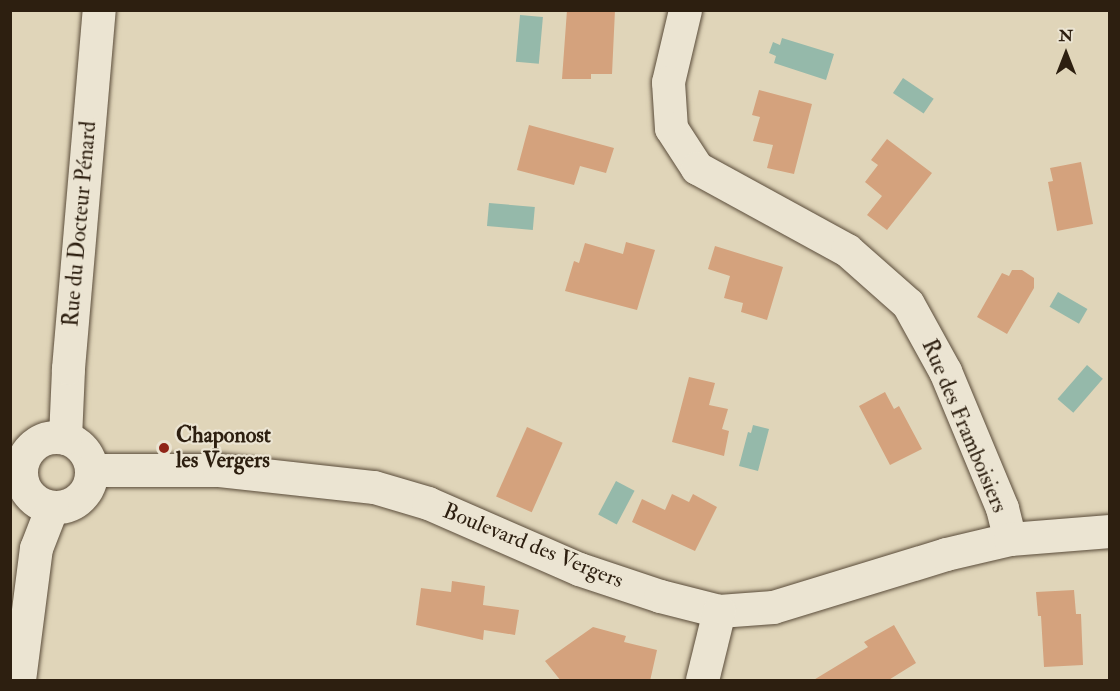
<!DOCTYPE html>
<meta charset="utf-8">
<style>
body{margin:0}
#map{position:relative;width:1120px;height:691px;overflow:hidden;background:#e0d5b9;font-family:"IM FELL Double Pica",serif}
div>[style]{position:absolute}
.water>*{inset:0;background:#95b9aa;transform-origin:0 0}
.building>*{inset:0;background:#d4a27d;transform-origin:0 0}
.roads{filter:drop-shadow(0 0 2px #5a4c3a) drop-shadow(0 0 2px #5a4c3a)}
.minor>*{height:33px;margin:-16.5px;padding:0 16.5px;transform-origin:16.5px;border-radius:16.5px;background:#ebe4d2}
.minor>.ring{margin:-16.5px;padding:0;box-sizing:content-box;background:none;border:33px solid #ebe4d2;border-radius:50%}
.dots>*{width:16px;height:16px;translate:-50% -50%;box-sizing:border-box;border:3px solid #ebe4d2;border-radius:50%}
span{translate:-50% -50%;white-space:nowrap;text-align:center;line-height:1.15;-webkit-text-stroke:4.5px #ebe4d2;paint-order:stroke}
.street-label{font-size:22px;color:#2d1f10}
.poi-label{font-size:22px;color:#2d1f10;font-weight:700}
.left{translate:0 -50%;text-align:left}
.frame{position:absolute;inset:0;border:12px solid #2d1f10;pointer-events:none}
.north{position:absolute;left:1036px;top:24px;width:60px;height:60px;-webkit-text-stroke:4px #ebe4d2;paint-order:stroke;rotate:0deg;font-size:16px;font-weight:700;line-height:24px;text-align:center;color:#2d1f10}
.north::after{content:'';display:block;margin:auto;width:21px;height:27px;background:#2d1f10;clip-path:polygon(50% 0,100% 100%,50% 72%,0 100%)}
</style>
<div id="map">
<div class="water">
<i style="left:520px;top:15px;width:23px;height:47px;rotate:5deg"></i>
<i style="clip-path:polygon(782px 38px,834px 54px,826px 80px,774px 63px,776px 56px,769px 53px,773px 42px,780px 45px)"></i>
<i style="left:903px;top:78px;width:37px;height:18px;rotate:34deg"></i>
<i style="left:489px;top:203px;width:46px;height:23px;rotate:5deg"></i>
<i style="left:1058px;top:292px;width:34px;height:17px;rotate:30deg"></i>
<i style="left:1087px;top:365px;width:21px;height:45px;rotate:41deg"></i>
<i style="clip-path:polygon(753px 425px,769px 429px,758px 471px,739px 466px,748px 432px,751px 433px)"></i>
<i style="left:616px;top:481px;width:21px;height:38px;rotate:28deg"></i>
</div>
<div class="building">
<i style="clip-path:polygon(567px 10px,615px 10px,612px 74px,591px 74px,591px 79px,562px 79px)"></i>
<i style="clip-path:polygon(759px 90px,812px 104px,794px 174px,767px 168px,773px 145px,753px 141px,760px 117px,752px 115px)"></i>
<i style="clip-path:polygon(529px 125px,614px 148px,606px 173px,580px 166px,574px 185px,517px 170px)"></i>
<i style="clip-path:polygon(887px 139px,932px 173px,887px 230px,867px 215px,882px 196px,865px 182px,878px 165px,871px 160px)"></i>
<i style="clip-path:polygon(1081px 162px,1093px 224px,1057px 231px,1048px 182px,1053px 181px,1050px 168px)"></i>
<i style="clip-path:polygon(626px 242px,655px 250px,637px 310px,565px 291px,574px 261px,579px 263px,585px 243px,623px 254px)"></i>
<i style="clip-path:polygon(715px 246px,783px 267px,767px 320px,741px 312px,743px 303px,724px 298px,730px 276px,708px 269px)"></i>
<i style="clip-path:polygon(1012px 270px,1022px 270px,1034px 278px,1034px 288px,1007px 334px,977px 317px,1002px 273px,1009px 276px)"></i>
<i style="clip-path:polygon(689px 377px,715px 383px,709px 405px,728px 409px,722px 429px,729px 431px,724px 456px,672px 442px)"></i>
<i style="clip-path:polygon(885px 392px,894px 409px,899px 406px,922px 449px,890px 465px,859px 406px)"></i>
<i style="left:527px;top:427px;width:39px;height:76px;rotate:24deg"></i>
<i style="clip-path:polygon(672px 494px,689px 502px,693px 494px,717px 507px,695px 551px,632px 522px,642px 499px,665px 510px)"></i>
<i style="clip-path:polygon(452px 581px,485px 586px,483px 605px,519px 610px,515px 635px,484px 630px,483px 640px,416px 625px,421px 588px,451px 592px)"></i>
<i style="clip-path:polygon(1074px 590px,1076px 614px,1081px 614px,1083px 665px,1044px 667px,1041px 616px,1038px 616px,1036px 592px)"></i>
<i style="clip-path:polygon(894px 625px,916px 663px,887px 681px,812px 681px,868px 647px,864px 642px)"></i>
<i style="clip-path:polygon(593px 627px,626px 636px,624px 642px,657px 650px,650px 681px,561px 681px,545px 661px)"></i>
</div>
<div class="roads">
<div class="minor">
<i style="left:685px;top:10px;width:74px;rotate:103.3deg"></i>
<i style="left:668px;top:82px;width:46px;rotate:86.3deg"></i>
<i style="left:671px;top:128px;width:48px;rotate:57deg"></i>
<i style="left:697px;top:168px;width:171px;rotate:28.7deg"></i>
<i style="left:847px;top:250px;width:81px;rotate:41.5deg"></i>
<i style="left:908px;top:304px;width:77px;rotate:61.1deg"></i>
<i style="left:945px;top:371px;width:148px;rotate:67.4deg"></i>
<i style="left:1002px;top:508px;width:32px;rotate:76deg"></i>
<i class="ring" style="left:21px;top:437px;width:37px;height:37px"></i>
<i style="left:65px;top:438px;width:70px;rotate:-87.5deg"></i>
<i style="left:68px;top:368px;width:359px;rotate:-85.1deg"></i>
<i style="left:91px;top:470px;width:128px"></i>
<i style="left:219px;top:470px;width:156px;rotate:6.3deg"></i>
<i style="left:374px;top:487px;width:56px;rotate:16.5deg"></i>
<i style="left:428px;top:503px;width:165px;rotate:23.6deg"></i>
<i style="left:579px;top:569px;width:85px;rotate:18.4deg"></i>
<i style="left:660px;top:596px;width:61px;rotate:14.3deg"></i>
<i style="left:719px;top:611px;width:54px;rotate:-4.2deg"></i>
<i style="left:773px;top:607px;width:181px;rotate:-17deg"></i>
<i style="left:946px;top:554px;width:66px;rotate:-13.2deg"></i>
<i style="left:1010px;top:539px;width:100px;rotate:-4.6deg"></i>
<i style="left:19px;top:680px;width:133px;rotate:-82.7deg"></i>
<i style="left:36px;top:548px;width:44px;rotate:-68.7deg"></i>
<i style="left:702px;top:680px;width:71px;rotate:-76.2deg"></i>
</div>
</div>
<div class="dots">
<i style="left:164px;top:448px;background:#8f2418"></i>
</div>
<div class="street-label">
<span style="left:80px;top:224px;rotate:-85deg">Rue du Docteur Pénard</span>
<span style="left:964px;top:426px;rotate:67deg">Rue des Framboisiers</span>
<span style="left:533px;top:546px;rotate:22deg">Boulevard des Vergers</span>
</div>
<div class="poi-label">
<span class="left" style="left:176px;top:448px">Chaponost<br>les Vergers</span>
</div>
<div class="frame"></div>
<div class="north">N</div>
</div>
